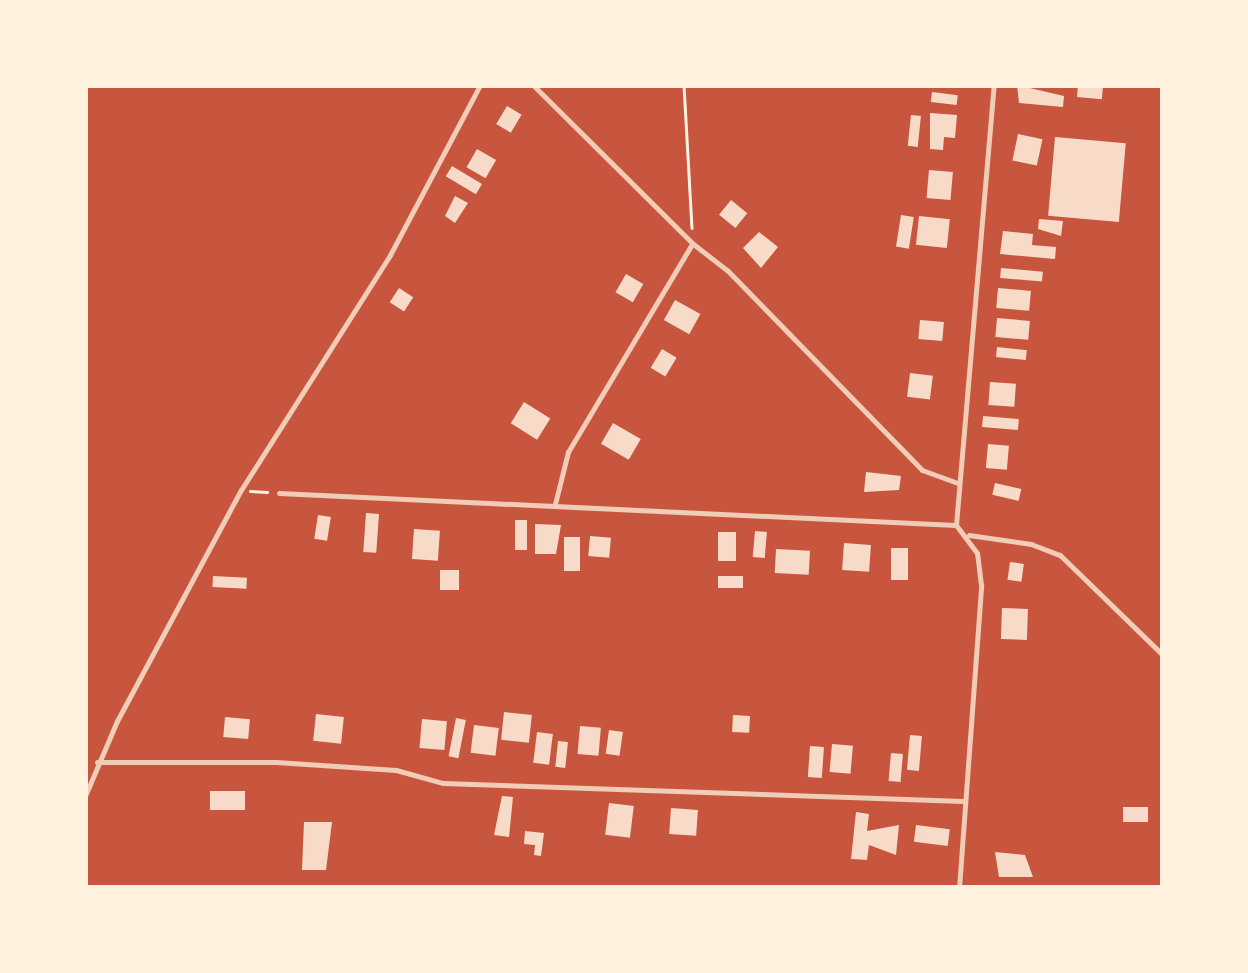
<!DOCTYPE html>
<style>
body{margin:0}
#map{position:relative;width:1248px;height:973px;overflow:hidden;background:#c8553d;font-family:"PT Sans",sans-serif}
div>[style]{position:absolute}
.building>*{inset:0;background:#f7dbc8;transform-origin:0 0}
.path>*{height:2.5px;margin:-1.25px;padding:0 1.25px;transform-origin:1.25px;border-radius:1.25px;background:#fff3e0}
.minor>*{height:5px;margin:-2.5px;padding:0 2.5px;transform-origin:2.5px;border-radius:2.5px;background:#f1ccb7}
span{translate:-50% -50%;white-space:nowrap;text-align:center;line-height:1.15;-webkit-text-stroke:8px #fff3e0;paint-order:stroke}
.frame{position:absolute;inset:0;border:88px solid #fff3e0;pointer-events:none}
</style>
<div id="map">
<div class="building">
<i style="clip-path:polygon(1017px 85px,1064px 96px,1063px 107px,1019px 103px)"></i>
<i style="left:1078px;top:85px;width:25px;height:12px;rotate:5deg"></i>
<i style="left:932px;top:92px;width:26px;height:10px;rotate:7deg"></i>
<i style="left:507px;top:106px;width:17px;height:21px;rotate:31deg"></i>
<i style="clip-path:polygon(930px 113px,957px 115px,955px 138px,944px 137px,943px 150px,930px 149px)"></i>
<i style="left:911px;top:115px;width:10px;height:31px;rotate:6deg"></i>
<i style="left:1018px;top:134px;width:25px;height:27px;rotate:12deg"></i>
<i style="left:1055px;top:137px;width:71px;height:79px;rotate:5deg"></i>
<i style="left:477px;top:149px;width:22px;height:21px;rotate:30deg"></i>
<i style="left:452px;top:166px;width:35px;height:12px;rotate:31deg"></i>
<i style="left:929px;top:170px;width:24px;height:28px;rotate:5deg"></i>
<i style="clip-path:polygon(455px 196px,468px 203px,455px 223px,445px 216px)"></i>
<i style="left:731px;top:200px;width:21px;height:19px;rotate:39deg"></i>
<i style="left:901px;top:215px;width:13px;height:32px;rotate:9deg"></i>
<i style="left:919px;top:216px;width:31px;height:29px;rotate:6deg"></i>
<i style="clip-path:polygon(1039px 219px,1063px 221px,1061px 236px,1038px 229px)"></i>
<i style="clip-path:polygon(1003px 231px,1033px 234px,1032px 245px,1056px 247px,1055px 259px,1000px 254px)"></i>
<i style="clip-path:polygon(759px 232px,778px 247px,761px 268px,743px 248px)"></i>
<i style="left:1001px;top:268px;width:42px;height:10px;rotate:5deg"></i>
<i style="left:626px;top:274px;width:20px;height:21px;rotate:30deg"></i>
<i style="left:399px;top:288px;width:17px;height:17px;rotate:33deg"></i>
<i style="left:998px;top:288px;width:33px;height:20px;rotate:5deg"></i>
<i style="left:675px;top:300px;width:29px;height:23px;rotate:29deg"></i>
<i style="left:997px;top:318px;width:33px;height:19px;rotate:5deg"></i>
<i style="left:920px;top:320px;width:24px;height:19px;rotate:5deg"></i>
<i style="left:997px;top:347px;width:30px;height:10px;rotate:6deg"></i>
<i style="left:662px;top:349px;width:17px;height:22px;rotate:31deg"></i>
<i style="left:910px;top:373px;width:23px;height:24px;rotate:7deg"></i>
<i style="left:990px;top:382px;width:26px;height:23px;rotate:4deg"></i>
<i style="left:524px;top:402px;width:31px;height:25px;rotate:32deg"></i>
<i style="left:983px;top:416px;width:36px;height:11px;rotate:5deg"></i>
<i style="left:613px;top:423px;width:32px;height:24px;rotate:30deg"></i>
<i style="left:988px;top:444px;width:21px;height:24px;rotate:5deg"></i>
<i style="clip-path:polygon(866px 472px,901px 476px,899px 490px,864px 492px)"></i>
<i style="left:995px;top:483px;width:27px;height:12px;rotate:13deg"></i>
<i style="left:366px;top:513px;width:13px;height:39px;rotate:4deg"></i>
<i style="left:318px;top:515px;width:13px;height:24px;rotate:9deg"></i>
<i style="left:515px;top:520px;width:12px;height:30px"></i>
<i style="clip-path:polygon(535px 524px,561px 525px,556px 554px,535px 554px)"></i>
<i style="left:414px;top:529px;width:26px;height:30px;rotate:4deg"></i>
<i style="left:755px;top:531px;width:12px;height:26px;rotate:5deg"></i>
<i style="left:718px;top:532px;width:18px;height:29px"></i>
<i style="left:590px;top:536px;width:21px;height:20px;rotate:5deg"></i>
<i style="left:564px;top:537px;width:16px;height:34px"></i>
<i style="left:844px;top:543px;width:27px;height:27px;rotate:4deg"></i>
<i style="left:891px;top:548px;width:17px;height:32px"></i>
<i style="left:776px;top:549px;width:34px;height:24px;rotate:3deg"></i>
<i style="left:1010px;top:562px;width:14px;height:18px;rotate:8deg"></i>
<i style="left:440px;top:570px;width:19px;height:20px"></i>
<i style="left:213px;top:576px;width:34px;height:11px;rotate:3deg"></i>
<i style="left:743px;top:576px;width:12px;height:25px;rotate:90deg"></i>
<i style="left:1002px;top:608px;width:26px;height:31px;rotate:2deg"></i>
<i style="left:504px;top:712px;width:28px;height:28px;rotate:6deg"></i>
<i style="left:316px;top:714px;width:28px;height:27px;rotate:6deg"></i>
<i style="left:733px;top:715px;width:17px;height:17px;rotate:3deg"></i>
<i style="left:225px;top:717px;width:25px;height:20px;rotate:5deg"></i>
<i style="left:456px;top:718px;width:10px;height:39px;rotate:11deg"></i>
<i style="left:422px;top:719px;width:25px;height:29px;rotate:5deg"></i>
<i style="left:474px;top:725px;width:25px;height:28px;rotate:7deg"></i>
<i style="left:580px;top:726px;width:21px;height:28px;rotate:5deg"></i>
<i style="left:609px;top:730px;width:14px;height:24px;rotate:8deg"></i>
<i style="left:537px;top:732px;width:16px;height:31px;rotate:7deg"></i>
<i style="left:910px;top:735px;width:12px;height:35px;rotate:5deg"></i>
<i style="left:558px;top:741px;width:10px;height:26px;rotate:6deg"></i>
<i style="left:832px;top:744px;width:21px;height:28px;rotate:5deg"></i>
<i style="left:810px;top:746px;width:14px;height:31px;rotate:4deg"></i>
<i style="left:891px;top:753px;width:12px;height:28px;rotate:5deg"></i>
<i style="left:210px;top:791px;width:35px;height:19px"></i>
<i style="clip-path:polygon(502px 796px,513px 797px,509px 837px,494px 835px)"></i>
<i style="left:609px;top:803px;width:25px;height:32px;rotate:7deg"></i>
<i style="left:1148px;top:807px;width:15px;height:25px;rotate:90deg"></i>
<i style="left:671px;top:808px;width:27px;height:26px;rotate:4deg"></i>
<i style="clip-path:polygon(856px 812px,869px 814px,867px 831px,899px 825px,896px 855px,869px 845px,867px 860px,851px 859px)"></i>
<i style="clip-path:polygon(304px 822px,332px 822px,326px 870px,302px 870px)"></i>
<i style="left:916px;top:825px;width:34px;height:17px;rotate:7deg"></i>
<i style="clip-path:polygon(525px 831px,544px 833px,541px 856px,534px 855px,535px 845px,524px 844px)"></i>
<i style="clip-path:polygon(995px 852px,1025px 855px,1033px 877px,999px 877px)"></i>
</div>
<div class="path">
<i style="left:684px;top:85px;width:143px;rotate:86.8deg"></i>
<i style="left:250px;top:491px;width:17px;rotate:3deg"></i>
</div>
<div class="minor">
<i style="left:533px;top:85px;width:224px;rotate:44.8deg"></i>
<i style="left:692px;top:243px;width:46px;rotate:37.9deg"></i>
<i style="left:728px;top:271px;width:278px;rotate:45.7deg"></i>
<i style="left:922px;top:470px;width:38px;rotate:20deg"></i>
<i style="left:279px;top:493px;width:677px;rotate:2.71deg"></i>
<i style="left:555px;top:504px;width:54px;rotate:-76deg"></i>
<i style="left:568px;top:452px;width:242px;rotate:-59.2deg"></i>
<i style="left:969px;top:535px;width:63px;rotate:8.3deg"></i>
<i style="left:1031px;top:544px;width:31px;rotate:21deg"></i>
<i style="left:1060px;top:555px;width:144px;rotate:44.2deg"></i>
<i style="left:97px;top:762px;width:179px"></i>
<i style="left:276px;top:762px;width:120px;rotate:3.8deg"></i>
<i style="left:396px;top:770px;width:49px;rotate:15.5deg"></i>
<i style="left:443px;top:783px;width:520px;rotate:1.98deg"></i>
<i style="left:85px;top:796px;width:82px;rotate:-66.9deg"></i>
<i style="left:117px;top:721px;width:262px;rotate:-61.8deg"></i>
<i style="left:241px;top:490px;width:278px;rotate:-57.6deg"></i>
<i style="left:390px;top:255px;width:192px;rotate:-62.1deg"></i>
<i style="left:959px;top:888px;width:304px;rotate:-85.8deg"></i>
<i style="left:981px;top:585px;width:32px;rotate:-97deg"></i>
<i style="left:977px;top:553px;width:35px;rotate:-127deg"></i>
<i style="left:956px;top:525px;width:442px;rotate:-85.1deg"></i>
</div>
<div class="frame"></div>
</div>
